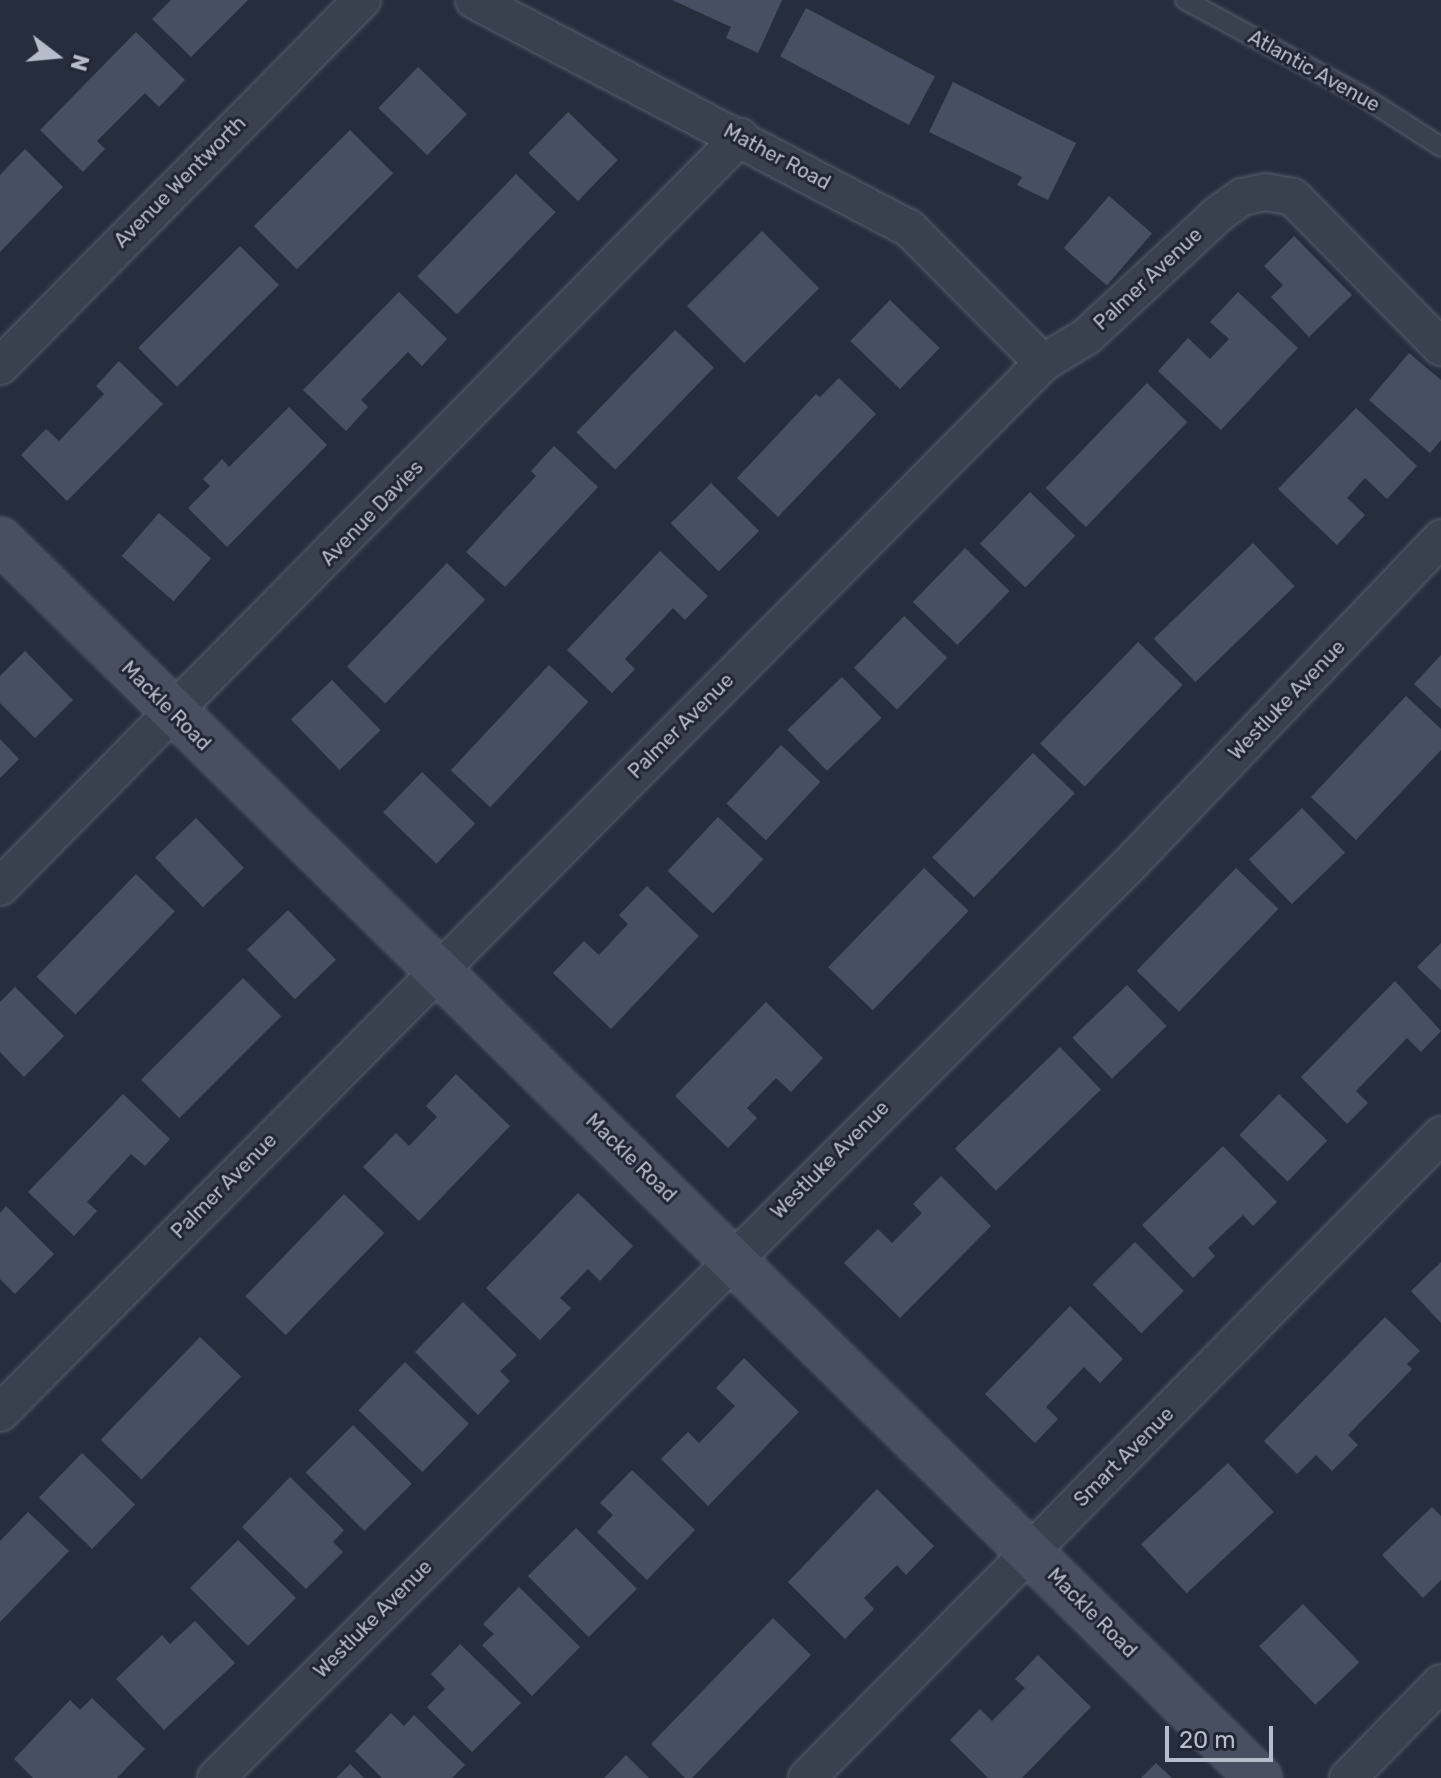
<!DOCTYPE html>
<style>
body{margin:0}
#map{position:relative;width:1441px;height:1778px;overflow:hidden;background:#262e3e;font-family:Rubik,sans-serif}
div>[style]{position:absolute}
.building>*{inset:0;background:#475062;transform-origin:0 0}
.roads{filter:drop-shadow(0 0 2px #585e6c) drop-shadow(0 0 2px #585e6c)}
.lane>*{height:18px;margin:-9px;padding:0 9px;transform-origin:9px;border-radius:9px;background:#3a414e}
.street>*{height:36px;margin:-18px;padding:0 18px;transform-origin:18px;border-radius:18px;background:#3a414e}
.secondary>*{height:44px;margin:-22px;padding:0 22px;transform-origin:22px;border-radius:22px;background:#484f61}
span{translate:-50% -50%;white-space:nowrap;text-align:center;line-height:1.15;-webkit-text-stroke:6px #1f2533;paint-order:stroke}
.street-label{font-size:20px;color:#b6bcc9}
.north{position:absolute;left:16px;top:16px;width:80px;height:80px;-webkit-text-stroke:6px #1f2533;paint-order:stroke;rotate:106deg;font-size:22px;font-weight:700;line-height:32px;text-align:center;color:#b6bcc9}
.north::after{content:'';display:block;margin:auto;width:28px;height:36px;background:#b6bcc9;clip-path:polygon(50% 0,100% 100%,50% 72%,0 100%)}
.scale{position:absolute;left:1165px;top:1726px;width:108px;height:36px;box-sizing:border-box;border:4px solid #b6bcc9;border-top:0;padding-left:10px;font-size:24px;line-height:28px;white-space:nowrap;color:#b6bcc9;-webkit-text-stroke:6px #1f2533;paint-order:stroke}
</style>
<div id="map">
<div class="building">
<i style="clip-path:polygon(171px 0,248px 0,191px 57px,152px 19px)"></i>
<i style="clip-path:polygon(672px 0,782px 0,758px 53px,726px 38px,731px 27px)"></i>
<i style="left:806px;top:8px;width:146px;height:55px;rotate:28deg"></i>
<i style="clip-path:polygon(136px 32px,185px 80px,159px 107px,145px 93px,97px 141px,105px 149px,83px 172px,40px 130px)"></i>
<i style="left:418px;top:67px;width:68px;height:57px;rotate:44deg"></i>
<i style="clip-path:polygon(953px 82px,1076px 143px,1048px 200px,1017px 185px,1022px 177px,929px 132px)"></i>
<i style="left:568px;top:112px;width:69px;height:57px;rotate:44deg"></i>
<i style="left:350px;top:130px;width:61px;height:136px;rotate:45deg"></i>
<i style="clip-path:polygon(25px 149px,63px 187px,0 252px,0 175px)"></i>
<i style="left:516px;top:174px;width:55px;height:142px;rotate:44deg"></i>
<i style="left:1109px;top:196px;width:57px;height:69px;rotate:41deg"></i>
<i style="left:762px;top:231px;width:81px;height:106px;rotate:45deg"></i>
<i style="clip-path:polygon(1294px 236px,1352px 295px,1309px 337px,1271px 297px,1283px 285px,1264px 266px)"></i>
<i style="left:240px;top:246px;width:55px;height:144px;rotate:45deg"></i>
<i style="clip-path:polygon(399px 292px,447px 339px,422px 366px,408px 352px,361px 400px,368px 407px,346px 431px,303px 390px)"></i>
<i style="clip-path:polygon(1238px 292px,1298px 348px,1221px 430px,1158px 371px,1188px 338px,1210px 359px,1229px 339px,1210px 322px)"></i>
<i style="left:890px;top:300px;width:69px;height:57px;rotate:44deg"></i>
<i style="left:675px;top:330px;width:54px;height:142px;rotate:44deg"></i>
<i style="clip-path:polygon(1409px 353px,1441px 380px,1441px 440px,1430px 453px,1369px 400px)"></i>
<i style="clip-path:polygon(119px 361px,163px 404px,67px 501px,21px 455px,46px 429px,59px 441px,104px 394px,96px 386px)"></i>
<i style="clip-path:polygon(839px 378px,876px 414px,778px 517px,737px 478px,816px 394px,820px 397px)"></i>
<i style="left:1147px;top:383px;width:56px;height:146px;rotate:44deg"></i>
<i style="clip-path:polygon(289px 407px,327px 445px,227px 547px,188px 508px,210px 486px,203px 479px,222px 459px,229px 467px)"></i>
<i style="clip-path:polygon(1356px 408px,1417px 466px,1387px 499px,1365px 478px,1347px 498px,1365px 515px,1337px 545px,1278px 489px)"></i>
<i style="clip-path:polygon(554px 446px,598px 487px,505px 587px,466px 552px,536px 476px,531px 471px)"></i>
<i style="left:711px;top:483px;width:68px;height:57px;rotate:45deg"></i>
<i style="left:1030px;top:492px;width:63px;height:72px;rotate:44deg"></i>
<i style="left:159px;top:513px;width:69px;height:57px;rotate:41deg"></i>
<i style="left:1253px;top:543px;width:60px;height:138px;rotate:46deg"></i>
<i style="left:965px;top:548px;width:62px;height:75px;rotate:44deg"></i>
<i style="clip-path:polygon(660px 551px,708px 596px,685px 620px,673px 608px,625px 659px,635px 669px,612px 693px,567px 650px)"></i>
<i style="left:447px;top:563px;width:53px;height:144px;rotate:44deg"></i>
<i style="left:904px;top:616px;width:60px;height:72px;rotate:44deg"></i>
<i style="left:1138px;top:642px;width:62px;height:141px;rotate:44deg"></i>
<i style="clip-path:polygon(25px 651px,73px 700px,35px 738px,0 703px,0 676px)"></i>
<i style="clip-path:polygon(1441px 655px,1441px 709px,1414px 684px)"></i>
<i style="left:549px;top:665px;width:54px;height:144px;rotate:43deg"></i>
<i style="left:842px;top:677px;width:57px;height:76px;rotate:46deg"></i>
<i style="left:332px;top:680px;width:70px;height:57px;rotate:46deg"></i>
<i style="clip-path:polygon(1406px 696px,1441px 729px,1441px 750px,1356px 840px,1311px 797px)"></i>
<i style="clip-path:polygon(0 739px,19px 759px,0 778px)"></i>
<i style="left:781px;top:745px;width:54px;height:80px;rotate:43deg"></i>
<i style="left:1033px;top:753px;width:58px;height:145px;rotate:44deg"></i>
<i style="left:422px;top:772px;width:74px;height:56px;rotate:44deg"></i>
<i style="left:1302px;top:808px;width:62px;height:74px;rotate:46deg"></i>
<i style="left:718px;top:817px;width:62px;height:74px;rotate:43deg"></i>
<i style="left:196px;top:818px;width:69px;height:57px;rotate:46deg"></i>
<i style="left:924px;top:868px;width:62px;height:138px;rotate:44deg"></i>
<i style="left:1236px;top:868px;width:59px;height:143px;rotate:44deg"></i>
<i style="left:136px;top:874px;width:54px;height:143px;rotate:44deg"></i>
<i style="clip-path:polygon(647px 886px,699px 936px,611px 1029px,553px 973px,584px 941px,599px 955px,628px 924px,619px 915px)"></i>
<i style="left:288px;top:910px;width:69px;height:57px;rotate:46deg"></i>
<i style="clip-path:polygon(1441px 943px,1441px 990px,1417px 967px)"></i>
<i style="left:243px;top:978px;width:54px;height:144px;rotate:45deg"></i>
<i style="clip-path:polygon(1395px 981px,1441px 1031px,1421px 1052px,1407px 1038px,1356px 1091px,1368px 1103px,1347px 1124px,1301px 1077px)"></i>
<i style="left:1127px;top:985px;width:57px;height:76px;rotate:46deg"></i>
<i style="clip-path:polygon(15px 987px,64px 1036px,24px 1077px,0 1052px,0 1002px)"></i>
<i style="clip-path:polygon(766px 1002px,823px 1058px,791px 1092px,776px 1078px,747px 1108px,757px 1118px,728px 1148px,675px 1096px)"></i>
<i style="left:1060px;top:1047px;width:59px;height:146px;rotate:46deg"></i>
<i style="clip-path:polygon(456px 1074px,510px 1126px,419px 1221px,363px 1167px,396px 1133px,409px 1146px,437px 1117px,426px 1106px)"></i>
<i style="clip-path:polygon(123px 1094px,170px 1139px,145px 1166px,131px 1154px,87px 1202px,97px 1211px,74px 1236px,28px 1192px)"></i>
<i style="left:1279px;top:1094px;width:67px;height:57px;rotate:44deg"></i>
<i style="clip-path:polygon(1223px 1146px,1277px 1202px,1253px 1226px,1243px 1215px,1208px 1248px,1215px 1256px,1193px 1278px,1142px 1225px)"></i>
<i style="clip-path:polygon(941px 1176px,991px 1226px,900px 1318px,844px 1263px,878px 1229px,892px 1243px,922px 1213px,913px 1204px)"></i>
<i style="clip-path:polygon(578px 1193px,633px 1246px,600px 1281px,588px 1269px,560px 1298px,571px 1308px,540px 1340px,486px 1288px)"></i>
<i style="left:344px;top:1194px;width:56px;height:142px;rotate:44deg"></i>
<i style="clip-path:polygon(6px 1206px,54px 1254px,15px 1294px,0 1279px,0 1213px)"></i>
<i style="left:1135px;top:1242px;width:69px;height:60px;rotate:45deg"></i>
<i style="clip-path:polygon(1441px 1262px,1441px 1323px,1411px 1291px)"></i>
<i style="clip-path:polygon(463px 1302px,517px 1355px,500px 1371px,510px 1381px,478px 1415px,415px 1352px)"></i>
<i style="clip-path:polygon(1070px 1306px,1123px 1359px,1100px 1383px,1084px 1367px,1046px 1407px,1058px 1419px,1035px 1443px,985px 1394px)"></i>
<i style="clip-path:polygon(1385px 1317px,1420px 1351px,1407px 1364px,1412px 1369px,1348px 1435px,1358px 1445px,1332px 1471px,1316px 1455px,1297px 1474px,1264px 1441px)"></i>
<i style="left:200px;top:1337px;width:57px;height:143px;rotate:44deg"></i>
<i style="clip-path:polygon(744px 1358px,799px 1412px,708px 1506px,661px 1459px,688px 1432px,699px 1443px,735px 1406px,716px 1388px)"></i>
<i style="left:405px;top:1362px;width:89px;height:67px;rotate:44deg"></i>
<i style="left:353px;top:1425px;width:83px;height:67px;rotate:45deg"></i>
<i style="left:82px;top:1453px;width:74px;height:62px;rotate:44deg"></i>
<i style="left:1228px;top:1463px;width:67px;height:119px;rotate:47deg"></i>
<i style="clip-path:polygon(632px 1470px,695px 1530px,647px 1580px,597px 1532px,613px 1515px,600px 1503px)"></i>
<i style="clip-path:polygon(290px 1477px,344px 1530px,333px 1542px,343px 1552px,306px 1589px,242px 1527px)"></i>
<i style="clip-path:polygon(877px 1489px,934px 1546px,906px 1575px,897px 1565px,864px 1598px,874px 1609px,845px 1639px,788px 1582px)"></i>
<i style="clip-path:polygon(1432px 1507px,1441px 1516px,1441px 1580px,1423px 1598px,1382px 1555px)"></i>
<i style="clip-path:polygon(28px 1512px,69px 1551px,0 1622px,0 1541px)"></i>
<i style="left:576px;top:1528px;width:86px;height:68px;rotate:45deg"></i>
<i style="left:238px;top:1540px;width:82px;height:68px;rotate:45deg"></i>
<i style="clip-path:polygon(519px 1587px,580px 1647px,532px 1696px,482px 1645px,494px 1634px,483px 1624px)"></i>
<i style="left:1303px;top:1604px;width:81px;height:61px;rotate:46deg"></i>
<i style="clip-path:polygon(773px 1618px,811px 1655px,692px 1778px,685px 1778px,651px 1744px)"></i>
<i style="clip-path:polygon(195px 1621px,235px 1663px,164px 1730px,116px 1679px,162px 1635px,170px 1644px)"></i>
<i style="clip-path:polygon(460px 1644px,521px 1703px,472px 1752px,427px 1707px,445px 1689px,431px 1674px)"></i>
<i style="clip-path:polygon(1038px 1655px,1091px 1707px,1022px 1778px,988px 1778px,950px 1740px,980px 1709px,992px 1721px,1025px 1688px,1015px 1679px)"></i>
<i style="clip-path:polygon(92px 1698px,145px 1749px,117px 1778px,33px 1778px,14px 1759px,70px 1700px,80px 1710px)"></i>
<i style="clip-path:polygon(391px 1713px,404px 1726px,414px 1715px,465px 1765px,452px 1778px,382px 1778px,355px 1751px)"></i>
<i style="clip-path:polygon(626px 1755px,649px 1778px,604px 1778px)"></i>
<i style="clip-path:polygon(1156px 1763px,1172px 1778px,1141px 1778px)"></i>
<i style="clip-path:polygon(350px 1764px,364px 1778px,336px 1778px)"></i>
</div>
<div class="roads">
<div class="lane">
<i style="left:1185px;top:0;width:201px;rotate:28.5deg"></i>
<i style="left:1362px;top:96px;width:94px;rotate:32.8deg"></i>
</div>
<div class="street">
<i style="left:474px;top:0;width:491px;rotate:27.7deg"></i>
<i style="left:909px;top:228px;width:190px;rotate:45.2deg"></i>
<i style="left:0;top:366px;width:515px;rotate:-45.31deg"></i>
<i style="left:0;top:887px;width:1054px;rotate:-45.38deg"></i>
<i style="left:0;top:1413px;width:1480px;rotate:-45.19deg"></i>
<i style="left:1043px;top:363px;width:52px;rotate:-31.5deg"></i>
<i style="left:1087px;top:336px;width:178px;rotate:-42.9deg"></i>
<i style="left:1217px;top:215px;width:31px;rotate:-36deg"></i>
<i style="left:1242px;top:197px;width:24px;rotate:-12deg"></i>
<i style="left:1265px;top:192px;width:28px;rotate:10deg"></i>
<i style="left:1293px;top:197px;width:211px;rotate:45.4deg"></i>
<i style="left:216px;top:1778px;width:1293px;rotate:-45deg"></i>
<i style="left:1130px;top:864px;width:451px;rotate:-46.3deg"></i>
<i style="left:807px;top:1778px;width:903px;rotate:-45.4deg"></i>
<i style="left:1348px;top:1778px;width:133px;rotate:-45.6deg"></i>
</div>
<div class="secondary">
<i style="left:0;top:540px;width:1766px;rotate:44.52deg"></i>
</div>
</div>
<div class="street-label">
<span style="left:1314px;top:71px;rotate:29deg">Atlantic Avenue</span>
<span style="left:777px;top:157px;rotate:28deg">Mather Road</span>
<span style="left:180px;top:182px;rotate:-45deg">Avenue Wentworth</span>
<span style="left:1148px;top:279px;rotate:-43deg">Palmer Avenue</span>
<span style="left:372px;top:513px;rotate:-46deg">Avenue Davies</span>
<span style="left:1287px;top:700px;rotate:-46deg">Westluke Avenue</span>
<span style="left:166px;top:706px;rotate:45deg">Mackle Road</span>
<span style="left:681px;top:726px;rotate:-45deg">Palmer Avenue</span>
<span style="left:631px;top:1158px;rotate:44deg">Mackle Road</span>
<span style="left:830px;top:1160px;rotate:-45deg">Westluke Avenue</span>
<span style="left:224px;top:1186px;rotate:-45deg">Palmer Avenue</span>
<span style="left:1124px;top:1457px;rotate:-45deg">Smart Avenue</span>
<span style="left:1092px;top:1613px;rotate:45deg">Mackle Road</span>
<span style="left:373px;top:1619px;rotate:-45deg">Westluke Avenue</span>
</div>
<div class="north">N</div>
<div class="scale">20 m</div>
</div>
